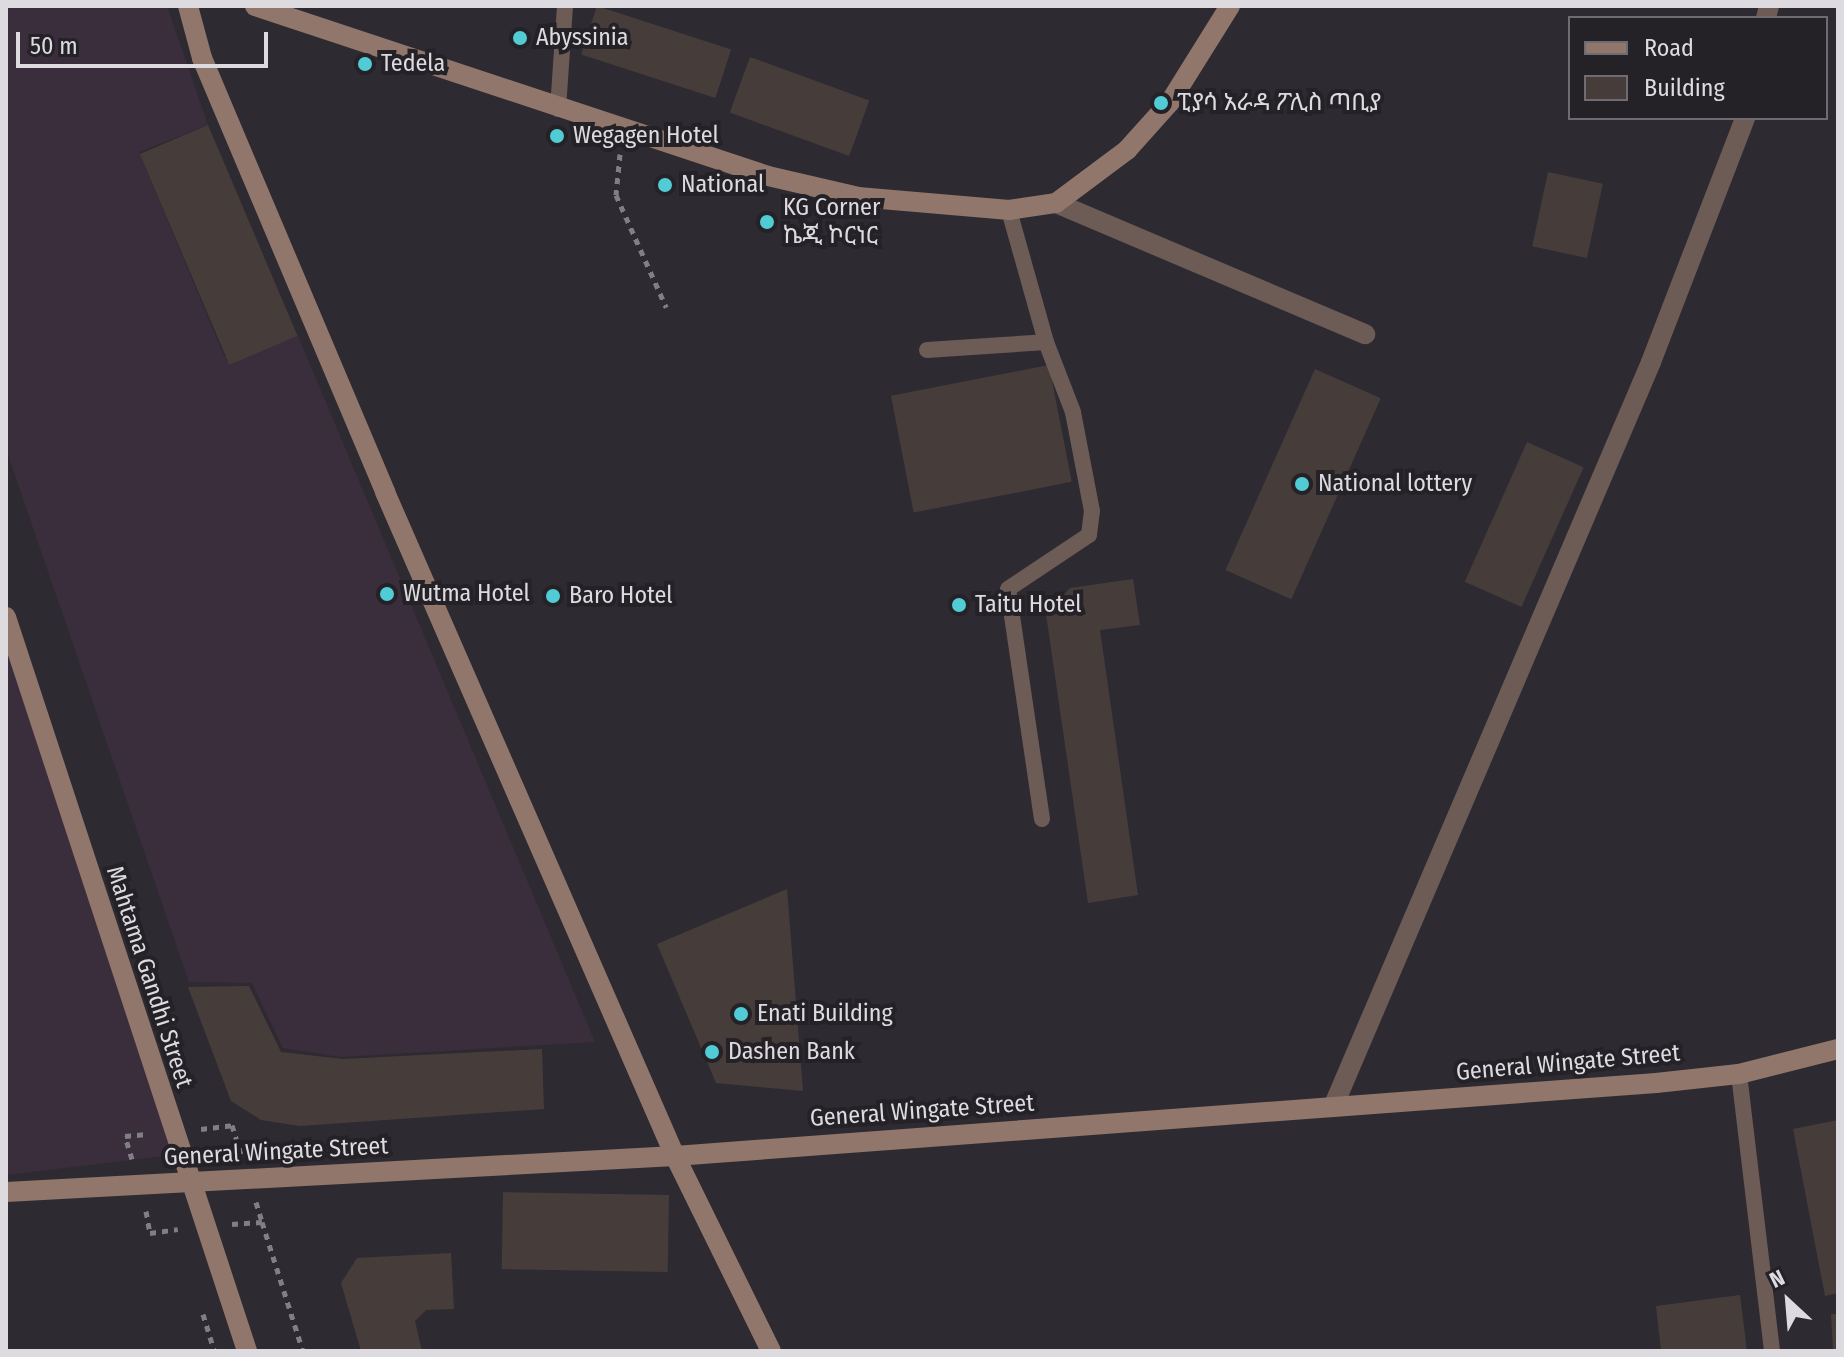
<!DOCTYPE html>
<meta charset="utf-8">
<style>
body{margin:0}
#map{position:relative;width:1844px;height:1357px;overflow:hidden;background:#2e2a31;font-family:"Fira Sans Condensed","Noto Sans Ethiopic",sans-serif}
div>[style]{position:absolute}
.commercial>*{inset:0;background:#3b2e3c}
.building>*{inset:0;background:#463d3b;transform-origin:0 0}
.path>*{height:5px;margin-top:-2.5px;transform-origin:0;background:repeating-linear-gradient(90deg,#817e84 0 6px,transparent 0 12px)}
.lane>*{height:16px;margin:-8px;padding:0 8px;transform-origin:8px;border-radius:8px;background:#6d5c55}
.street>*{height:20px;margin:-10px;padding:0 10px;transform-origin:10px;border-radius:10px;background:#6d5c55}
.secondary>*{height:20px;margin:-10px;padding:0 10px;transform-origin:10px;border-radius:10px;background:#91766b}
.dots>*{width:22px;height:22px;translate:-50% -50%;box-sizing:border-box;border:4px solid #242127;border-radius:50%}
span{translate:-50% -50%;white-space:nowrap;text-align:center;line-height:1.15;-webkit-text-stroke:8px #242127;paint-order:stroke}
.poi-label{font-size:24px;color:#dddbdf}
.left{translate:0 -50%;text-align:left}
.street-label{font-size:24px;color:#dddbdf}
.frame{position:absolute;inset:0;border:8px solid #dddbdf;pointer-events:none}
.legend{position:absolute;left:1568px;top:16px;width:260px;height:104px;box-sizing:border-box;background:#242127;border:2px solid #6e6b71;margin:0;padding:10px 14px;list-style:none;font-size:24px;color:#dddbdf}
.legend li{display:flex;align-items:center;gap:16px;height:40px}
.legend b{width:40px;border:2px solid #6e6b71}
.north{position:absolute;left:1748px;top:1261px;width:80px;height:80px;-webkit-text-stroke:6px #242127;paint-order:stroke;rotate:334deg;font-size:22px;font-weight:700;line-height:32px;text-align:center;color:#dddbdf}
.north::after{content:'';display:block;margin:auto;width:28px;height:36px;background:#dddbdf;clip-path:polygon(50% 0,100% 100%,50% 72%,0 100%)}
.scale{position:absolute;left:16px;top:32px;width:252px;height:36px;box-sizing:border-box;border:4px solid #dddbdf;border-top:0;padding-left:10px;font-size:24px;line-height:28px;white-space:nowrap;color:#dddbdf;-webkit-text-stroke:6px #242127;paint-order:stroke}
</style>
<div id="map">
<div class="commercial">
<i style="clip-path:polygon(6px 6px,167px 6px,208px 125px,139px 152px,224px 356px,298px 336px,595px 1042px,340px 1057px,283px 1048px,252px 983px,189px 982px,6px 449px)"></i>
<i style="clip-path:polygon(6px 626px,173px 1155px,6px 1175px)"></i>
</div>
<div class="building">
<i style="left:597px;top:6px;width:141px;height:51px;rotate:18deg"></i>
<i style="left:750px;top:57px;width:127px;height:59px;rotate:20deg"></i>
<i style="left:208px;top:125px;width:229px;height:74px;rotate:67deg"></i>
<i style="left:1548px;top:172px;width:56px;height:76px;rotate:12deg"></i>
<i style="left:1049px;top:365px;width:119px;height:161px;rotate:79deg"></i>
<i style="left:1315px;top:369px;width:72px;height:220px;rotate:24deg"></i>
<i style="left:1527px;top:442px;width:62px;height:153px;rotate:24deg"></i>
<i style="clip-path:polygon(1133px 579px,1140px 625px,1100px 630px,1138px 895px,1088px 903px,1046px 614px,1070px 588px)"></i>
<i style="clip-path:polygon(787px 889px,803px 1091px,716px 1083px,657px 944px)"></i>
<i style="clip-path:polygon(249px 986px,281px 1052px,343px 1059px,542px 1049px,544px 1109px,300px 1126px,261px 1120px,231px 1101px,188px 987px)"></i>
<i style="clip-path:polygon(1838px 1120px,1838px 1293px,1825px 1296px,1793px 1129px)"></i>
<i style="left:669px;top:1195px;width:77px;height:166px;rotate:91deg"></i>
<i style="clip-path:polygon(451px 1253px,454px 1309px,426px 1310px,415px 1321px,422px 1351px,361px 1351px,341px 1283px,357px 1258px)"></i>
<i style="clip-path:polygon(1740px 1295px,1747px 1351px,1661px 1351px,1656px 1306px)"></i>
<i style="clip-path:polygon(1831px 1314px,1838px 1314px,1838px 1351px,1833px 1351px)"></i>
</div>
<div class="path">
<i style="left:620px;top:154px;width:41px;rotate:95.6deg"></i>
<i style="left:616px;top:195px;width:123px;rotate:65.9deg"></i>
<i style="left:201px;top:1129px;width:31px;rotate:-7deg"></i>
<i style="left:232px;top:1125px;width:30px;rotate:73deg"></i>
<i style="left:132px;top:1159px;width:24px;rotate:-107deg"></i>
<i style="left:125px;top:1136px;width:22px;rotate:-5deg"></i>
<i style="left:256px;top:1202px;width:21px;rotate:73deg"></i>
<i style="left:146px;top:1211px;width:22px;rotate:80deg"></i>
<i style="left:150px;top:1233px;width:28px;rotate:-8deg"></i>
<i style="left:232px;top:1224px;width:30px;rotate:-4deg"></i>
<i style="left:262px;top:1222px;width:135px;rotate:72.4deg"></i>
<i style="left:203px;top:1314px;width:39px;rotate:73deg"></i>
</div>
<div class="lane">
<i style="left:558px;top:109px;width:103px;rotate:-86.1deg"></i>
<i style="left:927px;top:350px;width:119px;rotate:-3.8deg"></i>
<i style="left:1046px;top:342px;width:137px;rotate:-105.7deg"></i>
<i style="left:1042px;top:819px;width:232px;rotate:-98.4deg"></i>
<i style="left:1008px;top:589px;width:97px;rotate:-33.7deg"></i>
<i style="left:1089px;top:535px;width:24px;rotate:-83deg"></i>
<i style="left:1092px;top:511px;width:101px;rotate:-100.9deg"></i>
<i style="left:1073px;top:412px;width:75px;rotate:-111.1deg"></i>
<i style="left:1739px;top:1074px;width:279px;rotate:83.2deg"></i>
</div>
<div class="street">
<i style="left:1766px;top:18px;width:12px;rotate:-76deg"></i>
<i style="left:1056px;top:203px;width:336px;rotate:23deg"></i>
<i style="left:1333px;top:1107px;width:810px;rotate:-66.88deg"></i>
<i style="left:1651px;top:362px;width:261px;rotate:-68.9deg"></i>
</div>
<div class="secondary">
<i style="left:188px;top:6px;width:54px;rotate:74.9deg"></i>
<i style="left:202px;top:58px;width:471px;rotate:67.1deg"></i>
<i style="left:385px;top:492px;width:725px;rotate:66.41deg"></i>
<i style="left:675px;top:1156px;width:217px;rotate:63.8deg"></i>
<i style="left:255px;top:6px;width:540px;rotate:18.33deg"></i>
<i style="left:768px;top:176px;width:92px;rotate:13.1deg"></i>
<i style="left:858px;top:197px;width:152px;rotate:4.9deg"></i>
<i style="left:1009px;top:210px;width:48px;rotate:-8.5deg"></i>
<i style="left:1056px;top:203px;width:89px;rotate:-36.7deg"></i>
<i style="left:1127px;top:150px;width:64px;rotate:-48.1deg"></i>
<i style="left:1170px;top:102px;width:113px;rotate:-58deg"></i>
<i style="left:6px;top:617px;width:773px;rotate:71.82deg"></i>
<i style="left:6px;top:1192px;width:670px;rotate:-3.08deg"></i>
<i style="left:675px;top:1156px;width:984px;rotate:-4.26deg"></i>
<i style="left:1656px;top:1083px;width:83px;rotate:-6.2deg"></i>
<i style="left:1739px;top:1074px;width:102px;rotate:-14.2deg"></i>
</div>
<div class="dots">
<i style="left:520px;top:38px;background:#51ccd4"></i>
<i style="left:365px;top:64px;background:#51ccd4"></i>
<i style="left:1161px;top:103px;background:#51ccd4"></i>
<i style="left:557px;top:136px;background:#51ccd4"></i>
<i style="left:665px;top:185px;background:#51ccd4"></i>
<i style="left:767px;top:222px;background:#51ccd4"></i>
<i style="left:1302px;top:484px;background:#51ccd4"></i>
<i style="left:387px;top:594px;background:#51ccd4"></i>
<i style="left:553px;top:596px;background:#51ccd4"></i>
<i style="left:959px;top:605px;background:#51ccd4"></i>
<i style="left:741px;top:1014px;background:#51ccd4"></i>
<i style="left:712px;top:1052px;background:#51ccd4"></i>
</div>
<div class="poi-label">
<span class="left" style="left:536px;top:38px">Abyssinia</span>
<span class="left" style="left:381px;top:64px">Tedela</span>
<span class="left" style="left:1177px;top:103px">ፒያሳ አራዳ ፖሊስ ጣቢያ</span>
<span class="left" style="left:573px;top:136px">Wegagen Hotel</span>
<span class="left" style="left:681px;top:185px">National</span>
<span class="left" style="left:783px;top:222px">KG Corner<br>ኬጂ ኮርነር</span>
<span class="left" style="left:1318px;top:484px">National lottery</span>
<span class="left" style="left:403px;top:594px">Wutma Hotel</span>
<span class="left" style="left:569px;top:596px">Baro Hotel</span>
<span class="left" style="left:975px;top:605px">Taitu Hotel</span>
<span class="left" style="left:757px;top:1014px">Enati Building</span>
<span class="left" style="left:728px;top:1052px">Dashen Bank</span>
</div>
<div class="street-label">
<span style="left:149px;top:977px;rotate:72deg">Mahtama Gandhi Street</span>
<span style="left:1568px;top:1063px;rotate:-5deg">General Wingate Street</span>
<span style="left:922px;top:1111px;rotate:-4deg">General Wingate Street</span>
<span style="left:276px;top:1152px;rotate:-3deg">General Wingate Street</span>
</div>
<div class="frame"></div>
<ul class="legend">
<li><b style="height:10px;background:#91766b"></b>Road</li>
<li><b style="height:22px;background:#463d3b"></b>Building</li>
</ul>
<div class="north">N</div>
<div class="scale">50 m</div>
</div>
